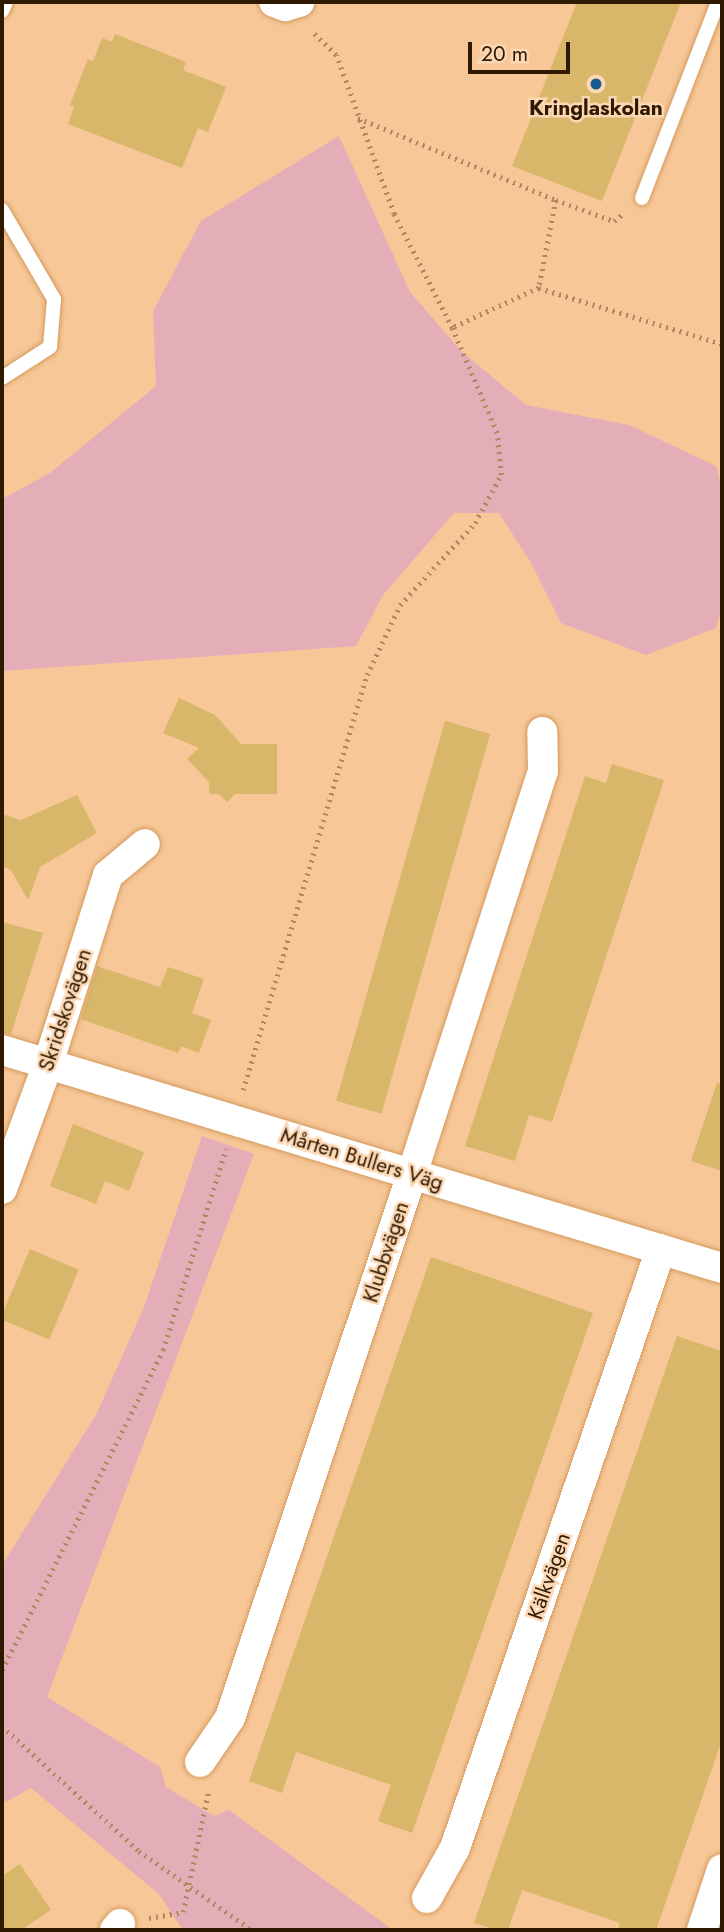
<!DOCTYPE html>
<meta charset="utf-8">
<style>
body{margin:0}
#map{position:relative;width:724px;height:1932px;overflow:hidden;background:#f7c797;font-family:Jost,sans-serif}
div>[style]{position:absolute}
.green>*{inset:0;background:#e4aeb8}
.building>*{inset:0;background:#d8b66a;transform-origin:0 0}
.path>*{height:4.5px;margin-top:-2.25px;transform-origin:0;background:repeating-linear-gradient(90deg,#af8861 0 2px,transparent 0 7px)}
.roads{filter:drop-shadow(0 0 2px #d49a5e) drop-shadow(0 0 2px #d49a5e)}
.lane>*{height:14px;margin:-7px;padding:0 7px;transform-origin:7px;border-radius:7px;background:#fff}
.street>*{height:30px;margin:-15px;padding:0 15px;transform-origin:15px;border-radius:15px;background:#fff}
.dots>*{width:19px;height:19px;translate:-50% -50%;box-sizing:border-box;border:4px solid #fbd7b3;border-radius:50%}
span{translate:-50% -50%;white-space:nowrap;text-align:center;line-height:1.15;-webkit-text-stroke:5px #fbd7b3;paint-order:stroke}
.poi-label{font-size:21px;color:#2f1901;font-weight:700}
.street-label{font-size:21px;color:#2f1901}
.frame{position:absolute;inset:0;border:4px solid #2f1901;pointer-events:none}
.scale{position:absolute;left:468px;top:42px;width:102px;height:32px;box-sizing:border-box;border:4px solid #2f1901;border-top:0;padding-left:9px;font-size:21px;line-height:24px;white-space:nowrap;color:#2f1901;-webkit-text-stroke:5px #fbd7b3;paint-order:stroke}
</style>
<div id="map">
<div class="green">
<i style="clip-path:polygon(339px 136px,410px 292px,461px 351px,526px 405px,629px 425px,716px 466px,722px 489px,722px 607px,716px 628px,646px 655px,561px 623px,531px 563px,499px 513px,454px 513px,383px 595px,356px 646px,2px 671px,2px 499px,50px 473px,156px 386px,153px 311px,201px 221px)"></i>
<i style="clip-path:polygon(202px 1136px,254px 1154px,47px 1697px,160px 1767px,166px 1787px,214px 1816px,229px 1810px,393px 1930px,183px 1930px,159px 1894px,31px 1788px,2px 1804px,2px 1565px,97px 1413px,144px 1307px)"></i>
</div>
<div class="building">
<i style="clip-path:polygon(577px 2px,681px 2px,602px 201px,512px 166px)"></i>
<i style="clip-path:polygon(115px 34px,186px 62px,183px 70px,226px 87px,208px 132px,198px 128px,182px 168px,68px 124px,74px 107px,70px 105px,88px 59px,93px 61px,102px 38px,112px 42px)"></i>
<i style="clip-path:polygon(179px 698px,215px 715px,241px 744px,277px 744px,277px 794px,235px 794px,227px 802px,219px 794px,209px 794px,209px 782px,187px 759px,199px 748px,163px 733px)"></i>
<i style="left:445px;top:721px;width:47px;height:395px;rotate:16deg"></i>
<i style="clip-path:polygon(612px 764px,664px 780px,552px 1122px,529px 1115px,515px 1161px,465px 1146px,585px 776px,606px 783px)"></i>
<i style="clip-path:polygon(77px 795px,97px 833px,40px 867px,28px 900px,11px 870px,2px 866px,2px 814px,21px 820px)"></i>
<i style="clip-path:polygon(2px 922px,43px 933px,11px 1034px,2px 1033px)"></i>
<i style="clip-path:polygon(97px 966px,160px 987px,168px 967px,204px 979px,192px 1013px,211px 1020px,199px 1053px,181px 1046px,178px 1053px,81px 1019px)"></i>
<i style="clip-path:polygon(717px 1083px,722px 1084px,722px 1171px,691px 1161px)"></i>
<i style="clip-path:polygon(73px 1124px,144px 1152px,129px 1191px,105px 1181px,96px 1204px,50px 1186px)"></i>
<i style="left:30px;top:1249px;width:53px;height:76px;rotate:23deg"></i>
<i style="clip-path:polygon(431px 1257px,593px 1313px,412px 1833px,378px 1821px,391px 1785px,296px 1752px,282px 1793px,249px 1781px)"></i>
<i style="clip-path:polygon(677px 1336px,722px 1351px,722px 1740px,656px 1930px,618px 1930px,620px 1923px,522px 1890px,508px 1930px,496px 1930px,474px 1923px)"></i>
<i style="clip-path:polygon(20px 1864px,51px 1910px,21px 1930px,2px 1930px,2px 1876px)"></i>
</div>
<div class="path">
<i style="left:358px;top:118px;width:214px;rotate:22.5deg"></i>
<i style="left:556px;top:200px;width:90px;rotate:100.9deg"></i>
<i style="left:539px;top:288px;width:96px;rotate:155.3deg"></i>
<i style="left:556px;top:200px;width:62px;rotate:19.9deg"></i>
<i style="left:614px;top:221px;width:14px;rotate:-39deg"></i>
<i style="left:539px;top:288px;width:191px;rotate:17deg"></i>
<i style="left:243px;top:1090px;width:433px;rotate:-73.4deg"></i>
<i style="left:367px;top:675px;width:77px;rotate:-64.8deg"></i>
<i style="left:400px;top:605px;width:111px;rotate:-47.6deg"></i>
<i style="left:475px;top:523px;width:55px;rotate:-61.6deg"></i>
<i style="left:501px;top:475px;width:42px;rotate:-95.4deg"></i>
<i style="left:497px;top:433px;width:114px;rotate:-113.2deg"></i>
<i style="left:452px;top:328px;width:128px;rotate:-117deg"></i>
<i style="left:394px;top:214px;width:169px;rotate:-110deg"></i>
<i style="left:336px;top:55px;width:35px;rotate:-136deg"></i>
<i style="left:2px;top:1670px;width:358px;rotate:-63.3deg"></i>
<i style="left:163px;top:1350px;width:211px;rotate:-72.6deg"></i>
<i style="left:2px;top:1726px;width:185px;rotate:42.4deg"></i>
<i style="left:139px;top:1851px;width:138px;rotate:35deg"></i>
<i style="left:149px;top:1918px;width:35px;rotate:-10deg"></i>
<i style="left:183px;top:1912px;width:122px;rotate:-78.1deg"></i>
</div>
<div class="roads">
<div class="lane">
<i style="left:2px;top:11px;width:10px;rotate:-66deg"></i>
<i style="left:642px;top:198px;width:210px;rotate:-68.8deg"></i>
<i style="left:2px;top:210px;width:103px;rotate:59.7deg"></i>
<i style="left:54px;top:299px;width:48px;rotate:94.8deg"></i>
<i style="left:50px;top:347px;width:57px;rotate:147.1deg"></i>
</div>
<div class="street">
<i style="left:274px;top:2px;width:12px;rotate:20deg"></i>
<i style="left:285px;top:6px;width:15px;rotate:-16deg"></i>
<i style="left:2px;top:1050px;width:752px;rotate:16.85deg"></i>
<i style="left:2px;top:1189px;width:133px;rotate:-69.8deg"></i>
<i style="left:48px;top:1064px;width:198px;rotate:-72.4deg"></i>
<i style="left:108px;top:875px;width:48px;rotate:-40deg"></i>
<i style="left:200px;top:1762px;width:53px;rotate:-55.7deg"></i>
<i style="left:230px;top:1718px;width:574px;rotate:-71.5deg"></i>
<i style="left:412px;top:1174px;width:424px;rotate:-72deg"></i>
<i style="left:543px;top:771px;width:39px;rotate:-91deg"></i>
<i style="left:427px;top:1898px;width:57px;rotate:-60.8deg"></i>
<i style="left:455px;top:1848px;width:633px;rotate:-71.02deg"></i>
<i style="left:115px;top:1930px;width:8px;rotate:-50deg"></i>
<i style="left:702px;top:1930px;width:64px;rotate:-71.8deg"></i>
</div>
</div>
<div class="dots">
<i style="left:596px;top:84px;background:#155c90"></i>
</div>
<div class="poi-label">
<span style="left:596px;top:108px">Kringlaskolan</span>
</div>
<div class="street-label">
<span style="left:65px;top:1010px;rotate:-72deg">Skridskovägen</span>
<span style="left:362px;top:1159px;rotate:17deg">Mårten Bullers Väg</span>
<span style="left:386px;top:1252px;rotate:-72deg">Klubbvägen</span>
<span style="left:549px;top:1576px;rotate:-71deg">Kälkvägen</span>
</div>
<div class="frame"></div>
<div class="scale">20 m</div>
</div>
